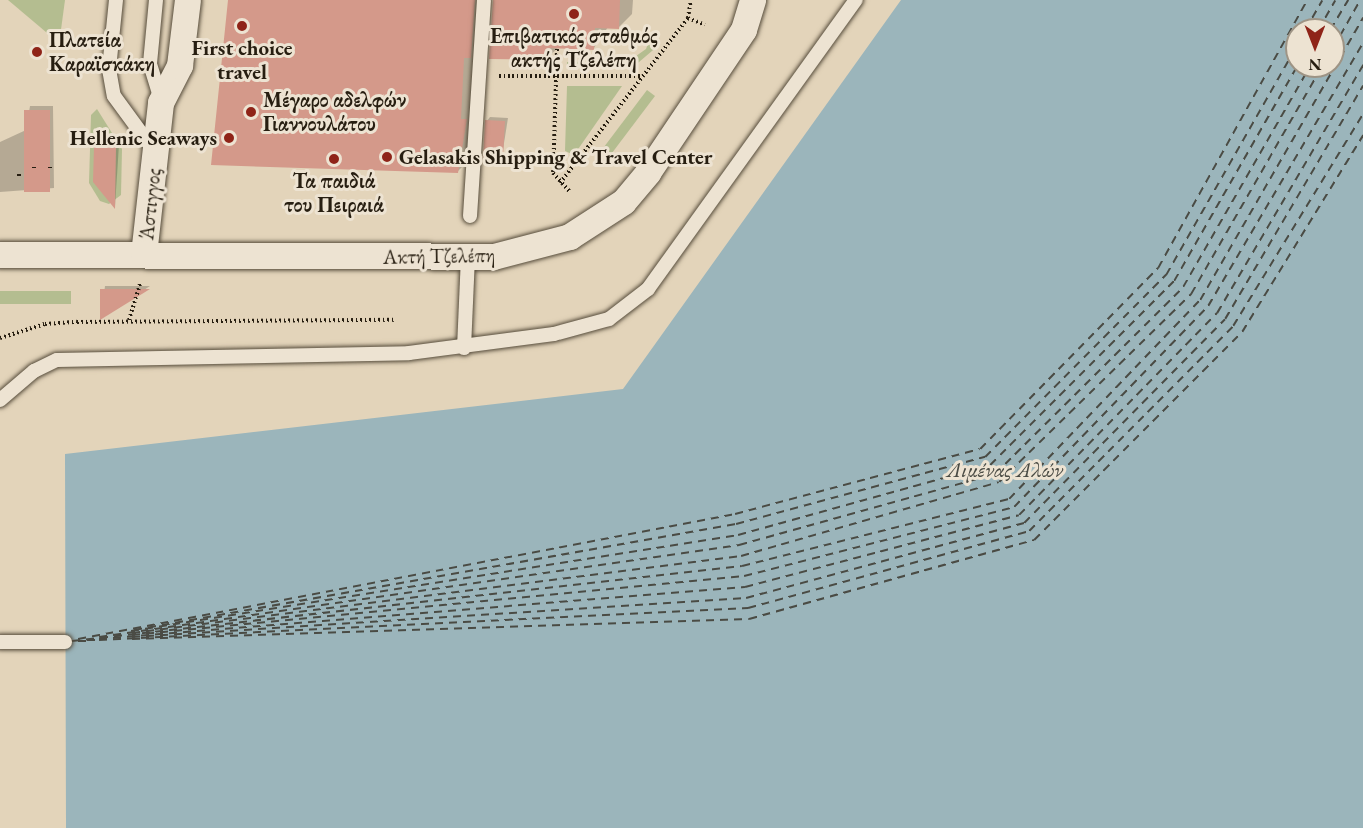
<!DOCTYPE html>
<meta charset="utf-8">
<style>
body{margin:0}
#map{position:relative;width:1363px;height:828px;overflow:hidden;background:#e3d4ba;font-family:"EB Garamond",serif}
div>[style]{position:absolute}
.green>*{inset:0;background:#b4bd90;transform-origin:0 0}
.water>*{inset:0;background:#9bb5bb}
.shadow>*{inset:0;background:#0003}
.ferry>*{height:1.5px;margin-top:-0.75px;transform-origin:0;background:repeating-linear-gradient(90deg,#4a4b44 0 8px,transparent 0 14px)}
.building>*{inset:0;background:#d4998a;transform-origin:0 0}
.path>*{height:4px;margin-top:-2px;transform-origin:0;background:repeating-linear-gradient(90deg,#271e11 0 1.5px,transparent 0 4.5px)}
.roads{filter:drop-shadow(0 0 2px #564c3b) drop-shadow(0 0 2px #564c3b)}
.service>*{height:14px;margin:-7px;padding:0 7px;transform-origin:7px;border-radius:7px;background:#ede3d2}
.minor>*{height:26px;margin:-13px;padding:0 13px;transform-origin:13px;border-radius:13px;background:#ede3d2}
.dots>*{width:16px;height:16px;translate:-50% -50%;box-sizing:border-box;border:3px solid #ede3d2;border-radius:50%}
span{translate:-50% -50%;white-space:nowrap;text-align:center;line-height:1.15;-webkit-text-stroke:6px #ede3d2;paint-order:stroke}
.poi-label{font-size:21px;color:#271e11;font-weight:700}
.left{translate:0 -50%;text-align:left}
.right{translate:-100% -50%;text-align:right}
.street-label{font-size:21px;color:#271e11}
.water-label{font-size:22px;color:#4a4b44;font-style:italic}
.north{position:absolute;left:1285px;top:18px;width:60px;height:60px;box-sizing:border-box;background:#ede3d2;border:2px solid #9e9485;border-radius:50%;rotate:180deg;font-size:16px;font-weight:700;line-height:24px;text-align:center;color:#271e11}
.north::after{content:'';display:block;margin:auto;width:21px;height:27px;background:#8f2418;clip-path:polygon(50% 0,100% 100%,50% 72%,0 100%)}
</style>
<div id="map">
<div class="green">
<i style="clip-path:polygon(8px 0,65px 0,60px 37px,53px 38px)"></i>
<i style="clip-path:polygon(651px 36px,659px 45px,632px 68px,567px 68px,567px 62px,629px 61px,646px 49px)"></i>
<i style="clip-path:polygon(567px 86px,622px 86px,574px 155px,565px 151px)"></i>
<i style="left:647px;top:90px;width:10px;height:84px;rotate:37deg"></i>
<i style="clip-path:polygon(97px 109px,122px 149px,121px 195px,109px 204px,100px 201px,89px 183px,91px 115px)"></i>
<i style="left:0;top:291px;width:71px;height:13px"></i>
</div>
<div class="water">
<i style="clip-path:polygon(evenodd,901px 0,1363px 0,1363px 828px,66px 828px,65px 454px,623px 389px,901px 0,1297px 30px,1333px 30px,1333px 66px,1297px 66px,1297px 30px)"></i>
</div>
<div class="shadow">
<i style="clip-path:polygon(230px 0,488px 0,472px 157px,458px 171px)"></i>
<i style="clip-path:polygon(494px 0,633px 0,632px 14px,618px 28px,608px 27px,594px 48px,559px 47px,547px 58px)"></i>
<i style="clip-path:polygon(30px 106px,53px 106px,54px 188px,0 192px,0 142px,26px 130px)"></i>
<i style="clip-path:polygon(490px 117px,508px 118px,501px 162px,487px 121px)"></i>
<i style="clip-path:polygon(99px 144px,119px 144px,115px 207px,95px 148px)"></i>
<i style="clip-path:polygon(105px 286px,150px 286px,101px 318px)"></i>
</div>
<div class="ferry">
<i style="left:1305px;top:30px;width:34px;rotate:-60deg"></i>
<i style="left:1318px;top:30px;width:34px;rotate:-60deg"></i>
<i style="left:1330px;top:30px;width:35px;rotate:-59deg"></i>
<i style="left:1333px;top:48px;width:55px;rotate:-60.6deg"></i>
<i style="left:134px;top:630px;width:611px;rotate:-9.99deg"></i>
<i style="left:736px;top:524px;width:258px;rotate:-15.1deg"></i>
<i style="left:985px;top:457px;width:257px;rotate:-45.2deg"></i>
<i style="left:1166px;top:275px;width:265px;rotate:-60.3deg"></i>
<i style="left:131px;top:631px;width:615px;rotate:-8.99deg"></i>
<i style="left:738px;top:535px;width:262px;rotate:-15.5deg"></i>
<i style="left:990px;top:465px;width:260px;rotate:-45deg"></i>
<i style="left:1174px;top:281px;width:248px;rotate:-60.2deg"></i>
<i style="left:132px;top:633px;width:614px;rotate:-7.21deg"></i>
<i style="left:741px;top:556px;width:268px;rotate:-16deg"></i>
<i style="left:999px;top:482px;width:269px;rotate:-44.4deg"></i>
<i style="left:1191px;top:294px;width:263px;rotate:-60.1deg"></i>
<i style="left:132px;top:635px;width:615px;rotate:-5.51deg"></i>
<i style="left:744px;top:576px;width:279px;rotate:-14.3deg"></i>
<i style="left:1014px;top:507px;width:279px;rotate:-46deg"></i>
<i style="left:1208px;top:306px;width:305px;rotate:-59.5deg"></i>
<i style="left:99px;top:637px;width:647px;rotate:-8.18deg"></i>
<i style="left:739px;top:545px;width:266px;rotate:-15.5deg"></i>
<i style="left:995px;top:474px;width:265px;rotate:-44.8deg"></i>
<i style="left:1183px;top:287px;width:255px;rotate:-60.1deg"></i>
<i style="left:132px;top:637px;width:615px;rotate:-3.63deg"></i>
<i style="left:746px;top:598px;width:288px;rotate:-15.1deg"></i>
<i style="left:1024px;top:523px;width:286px;rotate:-45.4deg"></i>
<i style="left:1225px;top:319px;width:271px;rotate:-59.4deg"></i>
<i style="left:78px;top:639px;width:669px;rotate:-10.77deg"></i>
<i style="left:735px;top:514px;width:253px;rotate:-14.9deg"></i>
<i style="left:980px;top:449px;width:254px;rotate:-45.5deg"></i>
<i style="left:1158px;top:268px;width:307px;rotate:-60.9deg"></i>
<i style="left:99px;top:639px;width:648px;rotate:-4.6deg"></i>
<i style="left:745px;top:587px;width:283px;rotate:-14.7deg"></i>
<i style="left:1019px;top:515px;width:283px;rotate:-45.6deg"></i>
<i style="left:1217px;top:313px;width:288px;rotate:-59.5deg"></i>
<i style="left:132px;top:639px;width:617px;rotate:-1.86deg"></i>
<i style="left:749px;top:619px;width:296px;rotate:-15.5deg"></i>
<i style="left:1034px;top:540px;width:294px;rotate:-45deg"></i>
<i style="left:1242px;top:332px;width:231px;rotate:-58.4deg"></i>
<i style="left:87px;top:640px;width:10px"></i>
<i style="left:99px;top:640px;width:650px;rotate:-2.82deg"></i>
<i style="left:748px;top:608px;width:291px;rotate:-15.3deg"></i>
<i style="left:1029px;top:531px;width:289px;rotate:-45.1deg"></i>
<i style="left:1233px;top:326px;width:249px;rotate:-58.5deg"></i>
<i style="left:72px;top:641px;width:674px;rotate:-6.39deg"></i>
<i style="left:742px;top:566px;width:275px;rotate:-14.1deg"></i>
<i style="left:1009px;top:499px;width:276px;rotate:-46.2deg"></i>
<i style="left:1200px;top:300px;width:326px;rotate:-60deg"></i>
<i style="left:78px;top:641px;width:10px"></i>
</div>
<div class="building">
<i style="clip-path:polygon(228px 0,475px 0,471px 58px,464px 58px,461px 119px,467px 119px,458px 173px,211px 165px)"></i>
<i style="clip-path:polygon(493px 0,620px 0,619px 29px,595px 28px,594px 50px,549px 48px,548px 60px,489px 59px)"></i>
<i style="left:24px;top:110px;width:26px;height:82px"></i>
<i style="left:485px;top:120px;width:20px;height:42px;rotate:3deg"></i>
<i style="clip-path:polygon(94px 147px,116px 147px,115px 209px,93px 182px)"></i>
<i style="clip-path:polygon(100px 289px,150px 289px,100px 320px)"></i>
</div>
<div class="path">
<i style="left:688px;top:18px;width:18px;rotate:22deg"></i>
<i style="left:557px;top:49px;width:124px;rotate:91.8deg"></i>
<i style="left:553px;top:173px;width:25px;rotate:48deg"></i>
<i style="left:499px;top:76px;width:143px"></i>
<i style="left:34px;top:167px;width:3px;rotate:90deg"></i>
<i style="left:50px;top:167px;width:3px;rotate:90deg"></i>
<i style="left:19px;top:176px;width:4px;rotate:-90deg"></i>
<i style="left:560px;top:183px;width:209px;rotate:-52.2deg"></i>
<i style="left:688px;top:18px;width:18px;rotate:-81deg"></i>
<i style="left:129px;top:320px;width:38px;rotate:-73deg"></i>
<i style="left:0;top:338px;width:47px;rotate:-17.3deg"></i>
<i style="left:45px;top:324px;width:32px;rotate:-4deg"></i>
<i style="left:77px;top:322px;width:319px;rotate:-0.4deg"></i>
</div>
<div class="roads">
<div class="service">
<i style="left:116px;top:0;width:69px;rotate:95.8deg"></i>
<i style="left:109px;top:69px;width:27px;rotate:80deg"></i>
<i style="left:114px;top:96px;width:69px;rotate:53.8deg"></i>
<i style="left:156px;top:0;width:64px;rotate:95.4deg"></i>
<i style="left:150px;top:64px;width:39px;rotate:73deg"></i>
<i style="left:470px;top:216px;width:216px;rotate:-86.3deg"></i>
<i style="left:464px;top:348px;width:91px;rotate:-87.5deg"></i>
<i style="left:0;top:400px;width:45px;rotate:-40.5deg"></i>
<i style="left:34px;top:371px;width:25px;rotate:-26deg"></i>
<i style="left:57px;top:360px;width:352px;rotate:-1.1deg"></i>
<i style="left:409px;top:353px;width:146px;rotate:-7.5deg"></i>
<i style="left:554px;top:334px;width:57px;rotate:-15.3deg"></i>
<i style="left:609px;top:319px;width:49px;rotate:-37.6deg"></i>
<i style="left:648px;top:289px;width:356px;rotate:-54.3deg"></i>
<i style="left:0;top:642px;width:65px"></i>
</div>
<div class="minor">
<i style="left:0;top:255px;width:494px;rotate:0.2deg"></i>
<i style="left:494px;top:257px;width:79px;rotate:-14.7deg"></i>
<i style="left:570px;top:237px;width:64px;rotate:-32.9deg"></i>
<i style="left:624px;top:202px;width:38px;rotate:-50deg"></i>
<i style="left:648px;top:173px;width:172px;rotate:-56.1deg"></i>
<i style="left:744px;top:30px;width:31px;rotate:-73deg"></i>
<i style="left:144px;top:255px;width:153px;rotate:-83.6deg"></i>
<i style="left:161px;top:103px;width:42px;rotate:-62.8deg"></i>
<i style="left:180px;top:66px;width:66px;rotate:-83.1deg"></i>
</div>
</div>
<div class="dots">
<i style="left:574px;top:14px;background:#8f2418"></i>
<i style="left:242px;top:26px;background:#8f2418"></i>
<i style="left:37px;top:52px;background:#8f2418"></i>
<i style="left:251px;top:112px;background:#8f2418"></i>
<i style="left:229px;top:138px;background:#8f2418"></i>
<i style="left:387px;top:157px;background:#8f2418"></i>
<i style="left:334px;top:159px;background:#8f2418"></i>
</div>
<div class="poi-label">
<span style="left:574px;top:48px">Επιβατικός σταθμός<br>ακτής Τζελέπη</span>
<span class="left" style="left:49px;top:52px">Πλατεία<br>Καραϊσκάκη</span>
<span style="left:242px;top:60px">First choice<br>travel</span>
<span class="left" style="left:263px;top:112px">Μέγαρο αδελφών<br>Γιαννουλάτου</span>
<span class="right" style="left:217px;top:138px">Hellenic Seaways</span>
<span class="left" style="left:399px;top:157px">Gelasakis Shipping &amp; Travel Center</span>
<span style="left:334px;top:193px">Τα παιδιά<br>του Πειραιά</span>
</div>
<div class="street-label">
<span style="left:150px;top:204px;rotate:-84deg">Άστιγγος</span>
<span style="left:439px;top:256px;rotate:-1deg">Ακτή Τζελέπη</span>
</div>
<div class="water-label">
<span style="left:1005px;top:470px">Λιμένας Αλών</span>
</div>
<div class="north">N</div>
</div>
